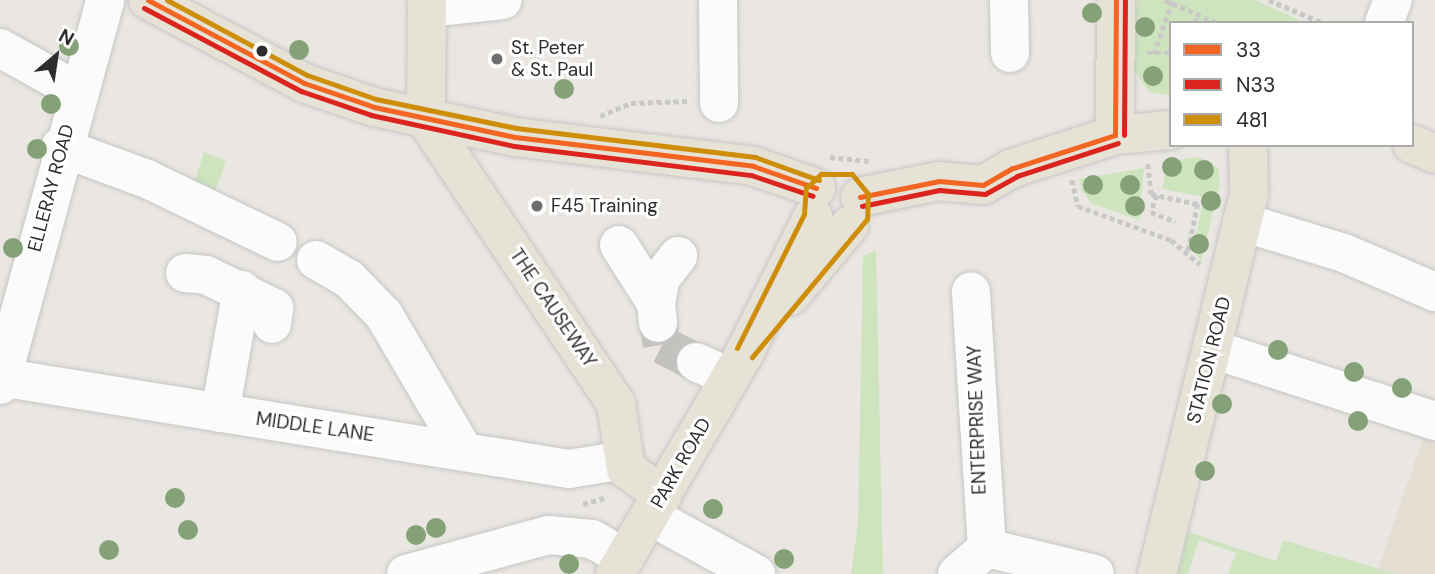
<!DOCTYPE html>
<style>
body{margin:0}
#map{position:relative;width:1435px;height:574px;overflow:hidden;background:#eae7e3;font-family:"DM Sans",sans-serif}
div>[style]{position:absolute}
.education>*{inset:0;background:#e4ded2}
.green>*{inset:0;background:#cee4be}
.minor-tunnel>*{height:38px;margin-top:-19px;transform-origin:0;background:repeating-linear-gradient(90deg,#c4c2bf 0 38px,transparent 0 57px)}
.path>*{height:4.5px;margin-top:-2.25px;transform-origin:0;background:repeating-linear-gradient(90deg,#c8c8c8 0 5px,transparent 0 8.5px)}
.roads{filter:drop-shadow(0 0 2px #c6c6c5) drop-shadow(0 0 2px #c6c6c5)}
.minor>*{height:38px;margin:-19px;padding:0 19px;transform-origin:19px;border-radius:19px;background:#fcfbfb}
.major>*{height:38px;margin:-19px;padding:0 19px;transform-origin:19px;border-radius:19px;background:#e7e2d6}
.bus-1>*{height:5px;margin:-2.5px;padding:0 2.5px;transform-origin:2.5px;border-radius:2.5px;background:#f26522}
.bus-2>*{height:5px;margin:-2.5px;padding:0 2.5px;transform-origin:2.5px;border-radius:2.5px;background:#dc241f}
.bus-3>*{height:5px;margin:-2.5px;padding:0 2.5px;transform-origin:2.5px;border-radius:2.5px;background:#cf8e09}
.trees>*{width:20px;height:20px;margin:-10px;border-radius:50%;background:#84a177}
.dots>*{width:19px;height:19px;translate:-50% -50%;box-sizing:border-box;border:4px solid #fff;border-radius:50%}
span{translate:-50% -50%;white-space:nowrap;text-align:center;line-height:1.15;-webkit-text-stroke:6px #fff;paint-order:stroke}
.poi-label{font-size:19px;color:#2d2d2d}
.left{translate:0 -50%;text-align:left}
.street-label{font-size:19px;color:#2d2d2d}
.legend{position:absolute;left:1169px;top:21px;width:245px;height:126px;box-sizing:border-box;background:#fff;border:2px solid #ababab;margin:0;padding:9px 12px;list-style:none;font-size:21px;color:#2d2d2d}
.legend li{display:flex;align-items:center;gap:14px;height:35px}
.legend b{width:35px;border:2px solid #ababab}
.north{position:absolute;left:21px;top:21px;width:70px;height:70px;-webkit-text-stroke:5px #fff;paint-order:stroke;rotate:29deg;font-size:19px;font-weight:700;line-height:28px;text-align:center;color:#2d2d2d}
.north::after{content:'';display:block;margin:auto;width:24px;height:32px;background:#2d2d2d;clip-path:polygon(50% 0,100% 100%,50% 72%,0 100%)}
</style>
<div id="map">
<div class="education">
<i style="clip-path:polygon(1423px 438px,1435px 442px,1435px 574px,1396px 574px,1378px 569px)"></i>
</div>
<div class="green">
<i style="clip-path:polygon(1137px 0,1255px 0,1306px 23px,1171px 23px,1171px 96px,1149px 92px,1130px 64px)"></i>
<i style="clip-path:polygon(204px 152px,226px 161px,213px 196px,193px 186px)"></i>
<i style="clip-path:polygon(1199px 157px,1218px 168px,1220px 184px,1201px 261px,1193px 250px,1204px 197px,1162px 189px,1167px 162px)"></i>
<i style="clip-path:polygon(1144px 168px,1139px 220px,1091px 203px,1082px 191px,1079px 179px)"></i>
<i style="clip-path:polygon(876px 250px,883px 574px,851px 574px,858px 523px,863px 256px)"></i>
<i style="clip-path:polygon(1188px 532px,1276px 561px,1283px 540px,1396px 574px,1228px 574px,1236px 553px,1199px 540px,1188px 574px,1178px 574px)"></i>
</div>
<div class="minor-tunnel">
<i style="left:658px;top:323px;width:22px;rotate:80deg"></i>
<i style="left:662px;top:345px;width:38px;rotate:27deg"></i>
</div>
<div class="path">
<i style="left:1165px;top:0;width:57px;rotate:23.9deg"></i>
<i style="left:1269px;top:0;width:59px;rotate:23.1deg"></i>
<i style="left:1194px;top:23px;width:9px;rotate:-63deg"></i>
<i style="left:1147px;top:53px;width:24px"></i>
<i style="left:1154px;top:54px;width:57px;rotate:-71.6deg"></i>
<i style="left:600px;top:116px;width:34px;rotate:-23deg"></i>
<i style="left:631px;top:103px;width:59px;rotate:-1.9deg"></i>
<i style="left:830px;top:157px;width:39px;rotate:6deg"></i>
<i style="left:1148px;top:164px;width:30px;rotate:84deg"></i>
<i style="left:1151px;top:194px;width:48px;rotate:12deg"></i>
<i style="left:1198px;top:204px;width:49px;rotate:101.8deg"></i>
<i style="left:1072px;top:180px;width:27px;rotate:77deg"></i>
<i style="left:1078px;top:206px;width:99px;rotate:20.1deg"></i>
<i style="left:1171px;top:240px;width:38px;rotate:40deg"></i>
<i style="left:1157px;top:195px;width:18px;rotate:109deg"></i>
<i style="left:1151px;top:212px;width:26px;rotate:21deg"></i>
<i style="left:583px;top:504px;width:26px;rotate:-16deg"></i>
</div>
<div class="roads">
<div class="minor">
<i style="left:718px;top:0;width:103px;rotate:89.4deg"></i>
<i style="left:1009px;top:0;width:53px;rotate:88.9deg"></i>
<i style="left:427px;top:8px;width:76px;rotate:-6deg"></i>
<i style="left:1384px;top:23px;width:25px;rotate:-69deg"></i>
<i style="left:0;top:48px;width:88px;rotate:29.2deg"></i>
<i style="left:60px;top:147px;width:93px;rotate:20.2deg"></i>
<i style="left:147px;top:179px;width:145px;rotate:25.7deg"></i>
<i style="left:1242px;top:222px;width:107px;rotate:16.9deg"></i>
<i style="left:1344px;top:253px;width:99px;rotate:23.2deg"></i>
<i style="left:619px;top:245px;width:69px;rotate:57.5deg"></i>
<i style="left:656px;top:303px;width:20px;rotate:84deg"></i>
<i style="left:316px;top:260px;width:39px;rotate:30deg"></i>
<i style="left:350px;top:280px;width:49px;rotate:45.8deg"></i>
<i style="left:384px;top:315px;width:154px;rotate:59.6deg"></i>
<i style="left:185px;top:273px;width:21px;rotate:5deg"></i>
<i style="left:206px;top:275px;width:76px;rotate:25.9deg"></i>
<i style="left:274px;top:308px;width:16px;rotate:97deg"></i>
<i style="left:656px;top:303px;width:25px;rotate:-79deg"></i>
<i style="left:661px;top:278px;width:28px;rotate:-52deg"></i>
<i style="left:1212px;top:349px;width:234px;rotate:17.9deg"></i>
<i style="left:696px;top:362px;width:37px;rotate:24deg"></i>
<i style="left:6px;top:378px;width:570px;rotate:9.18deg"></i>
<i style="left:569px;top:469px;width:56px;rotate:-9.3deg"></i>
<i style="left:0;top:385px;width:399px;rotate:-74.7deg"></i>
<i style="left:220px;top:413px;width:125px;rotate:-79.9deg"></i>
<i style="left:650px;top:516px;width:121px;rotate:28.7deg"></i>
<i style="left:987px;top:548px;width:111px;rotate:13.5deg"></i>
<i style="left:406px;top:574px;width:148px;rotate:-15.3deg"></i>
<i style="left:549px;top:535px;width:43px;rotate:5.3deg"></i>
<i style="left:592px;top:539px;width:38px;rotate:30deg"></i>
<i style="left:957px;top:574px;width:40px;rotate:-41deg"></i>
<i style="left:987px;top:548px;width:257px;rotate:-93.6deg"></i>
</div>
<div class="major">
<i style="left:148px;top:0;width:177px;rotate:28deg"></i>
<i style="left:304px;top:83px;width:74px;rotate:18.9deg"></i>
<i style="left:374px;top:107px;width:144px;rotate:12deg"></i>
<i style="left:515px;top:137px;width:240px;rotate:6.9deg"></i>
<i style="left:753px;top:166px;width:67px;rotate:19.2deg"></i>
<i style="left:426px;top:120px;width:342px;rotate:56.2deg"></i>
<i style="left:616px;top:404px;width:66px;rotate:81.3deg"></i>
<i style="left:626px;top:469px;width:45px;rotate:35.1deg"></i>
<i style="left:426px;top:120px;width:120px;rotate:-89.5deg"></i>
<i style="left:1115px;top:135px;width:135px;rotate:-89.6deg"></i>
<i style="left:1412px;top:144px;width:25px;rotate:23deg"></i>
<i style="left:860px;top:197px;width:81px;rotate:-11.4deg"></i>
<i style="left:939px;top:181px;width:44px;rotate:5.2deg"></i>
<i style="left:983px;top:185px;width:34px;rotate:-30deg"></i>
<i style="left:1013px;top:168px;width:107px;rotate:-17.9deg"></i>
<i style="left:1115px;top:135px;width:56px;rotate:-5.1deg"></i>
<i style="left:790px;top:296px;width:92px;rotate:-49.9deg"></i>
<i style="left:615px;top:574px;width:257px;rotate:-59.6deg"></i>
<i style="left:745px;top:352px;width:152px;rotate:-63.4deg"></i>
<i style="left:1157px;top:574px;width:391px;rotate:-76.4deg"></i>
<i style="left:1249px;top:194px;width:49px;rotate:-91.2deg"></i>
</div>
</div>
<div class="bus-1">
<i style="left:148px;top:0;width:177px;rotate:28deg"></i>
<i style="left:304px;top:83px;width:74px;rotate:18.9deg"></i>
<i style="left:374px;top:107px;width:144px;rotate:12deg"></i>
<i style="left:515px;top:137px;width:240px;rotate:6.9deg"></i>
<i style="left:753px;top:166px;width:67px;rotate:19.2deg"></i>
<i style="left:1115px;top:135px;width:135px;rotate:-89.6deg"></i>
<i style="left:860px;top:197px;width:81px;rotate:-11.4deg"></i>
<i style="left:939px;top:181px;width:44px;rotate:5.2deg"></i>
<i style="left:983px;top:185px;width:34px;rotate:-30deg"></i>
<i style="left:1013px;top:168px;width:107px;rotate:-17.9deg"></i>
</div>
<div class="bus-2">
<i style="left:144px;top:8px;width:178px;rotate:27.9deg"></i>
<i style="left:301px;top:91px;width:74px;rotate:18.9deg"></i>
<i style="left:371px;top:115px;width:146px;rotate:12.2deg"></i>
<i style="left:514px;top:146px;width:239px;rotate:7deg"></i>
<i style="left:751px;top:175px;width:65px;rotate:18.7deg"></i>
<i style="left:1124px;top:135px;width:135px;rotate:-89.6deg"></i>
<i style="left:862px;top:206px;width:79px;rotate:-11.7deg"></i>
<i style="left:939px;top:190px;width:46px;rotate:5deg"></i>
<i style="left:985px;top:194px;width:37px;rotate:-29deg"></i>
<i style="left:1017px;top:176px;width:106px;rotate:-18.1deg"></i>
</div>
<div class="bus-3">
<i style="left:167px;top:0;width:159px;rotate:28.2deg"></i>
<i style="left:307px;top:75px;width:73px;rotate:19.2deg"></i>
<i style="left:376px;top:99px;width:143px;rotate:11.7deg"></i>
<i style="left:516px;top:128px;width:241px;rotate:6.9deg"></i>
<i style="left:755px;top:157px;width:68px;rotate:19.8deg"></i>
<i style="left:737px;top:348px;width:150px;rotate:-63.4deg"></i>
<i style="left:804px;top:214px;width:26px;rotate:-86deg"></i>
<i style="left:806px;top:188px;width:21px;rotate:-43deg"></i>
<i style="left:821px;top:174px;width:31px"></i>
<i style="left:852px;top:174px;width:26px;rotate:51deg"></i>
<i style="left:868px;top:194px;width:25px;rotate:92deg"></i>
<i style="left:867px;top:219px;width:180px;rotate:129.8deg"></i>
</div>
<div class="trees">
<i style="left:1092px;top:13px"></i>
<i style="left:1145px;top:27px"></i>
<i style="left:69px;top:46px"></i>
<i style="left:299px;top:50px"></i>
<i style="left:1153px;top:76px"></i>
<i style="left:564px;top:89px"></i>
<i style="left:51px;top:104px"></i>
<i style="left:37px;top:149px"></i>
<i style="left:1172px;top:167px"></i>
<i style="left:1204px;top:170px"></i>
<i style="left:1093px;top:185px"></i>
<i style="left:1130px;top:185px"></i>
<i style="left:1211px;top:201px"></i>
<i style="left:1135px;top:206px"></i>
<i style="left:1199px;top:244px"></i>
<i style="left:13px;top:248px"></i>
<i style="left:1278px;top:350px"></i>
<i style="left:1354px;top:372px"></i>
<i style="left:1402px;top:388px"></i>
<i style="left:1222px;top:404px"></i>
<i style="left:1358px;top:421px"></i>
<i style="left:1205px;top:471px"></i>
<i style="left:175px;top:498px"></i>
<i style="left:713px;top:509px"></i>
<i style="left:436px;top:528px"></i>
<i style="left:188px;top:530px"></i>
<i style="left:416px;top:535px"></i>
<i style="left:109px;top:550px"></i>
<i style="left:784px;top:559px"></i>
<i style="left:569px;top:564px"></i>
</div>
<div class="dots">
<i style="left:262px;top:51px;background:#2d2d2d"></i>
<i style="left:497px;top:59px;background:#6f6e6d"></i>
<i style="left:537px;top:206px;background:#6f6e6d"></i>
</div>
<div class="poi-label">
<span class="left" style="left:511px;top:59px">St. Peter<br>&amp; St. Paul</span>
<span class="left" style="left:551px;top:206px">F45 Training</span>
</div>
<div class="street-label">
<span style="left:51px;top:188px;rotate:-75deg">ELLERAY ROAD</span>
<span style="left:553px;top:308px;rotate:56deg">THE CAUSEWAY</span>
<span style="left:1209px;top:360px;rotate:-76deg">STATION ROAD</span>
<span style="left:977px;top:420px;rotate:-92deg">ENTERPRISE WAY</span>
<span style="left:315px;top:427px;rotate:8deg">MIDDLE LANE</span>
<span style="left:681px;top:463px;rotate:-60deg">PARK ROAD</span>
</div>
<ul class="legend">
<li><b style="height:9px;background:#f26522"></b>33</li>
<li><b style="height:9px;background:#dc241f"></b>N33</li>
<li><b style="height:9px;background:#cf8e09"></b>481</li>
</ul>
<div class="north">N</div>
</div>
